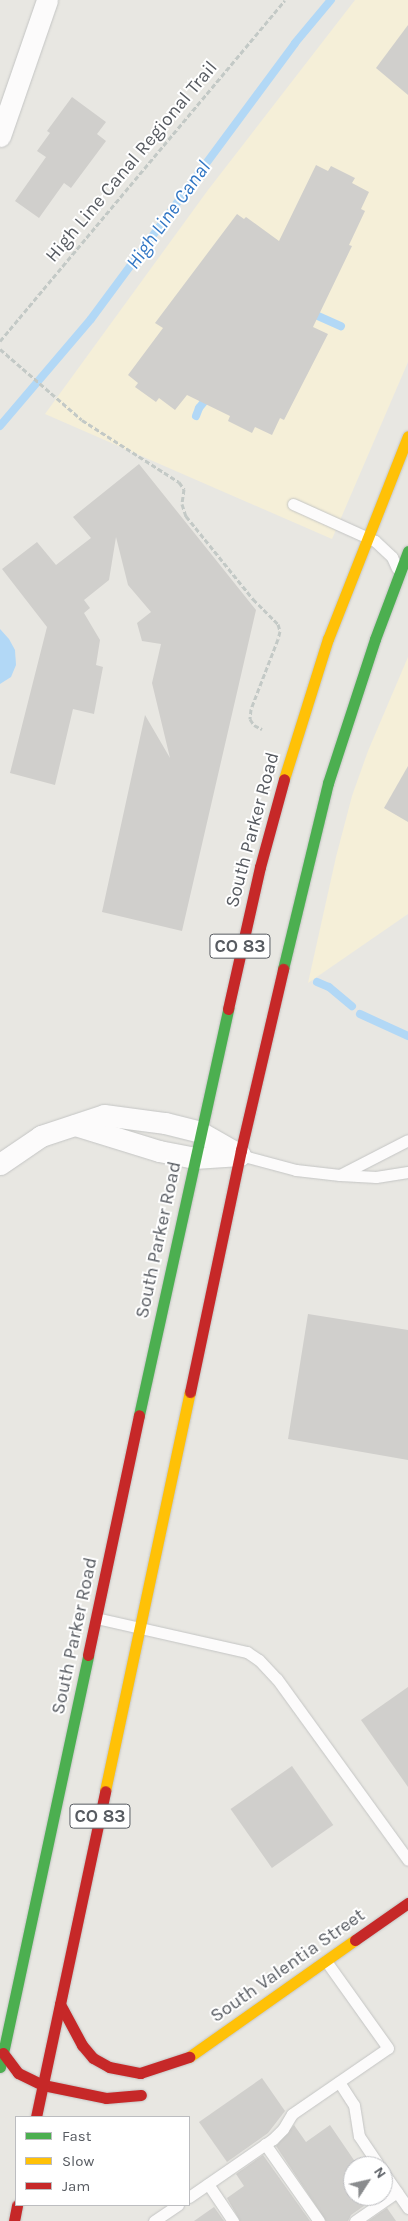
<!DOCTYPE html>
<style>
body{margin:0}
#map{position:relative;width:408px;height:2221px;overflow:hidden;background:#e8e7e2;font-family:Karla,sans-serif}
div>[style]{position:absolute}
.commercial>*{inset:0;background:#f5efd8}
.water>*{inset:0;background:#b2d8f6}
.stream>*{height:8px;margin:-4px;padding:0 4px;transform-origin:4px;border-radius:4px;background:#b2d8f6}
.building>*{inset:0;background:#d0cfcc;transform-origin:0 0}
.path>*{height:3px;margin-top:-1.5px;transform-origin:0;background:repeating-linear-gradient(90deg,#c3c9c6 0 5px,transparent 0 7.5px)}
.roads{filter:drop-shadow(0 0 1px #c4c5c4) drop-shadow(0 0 1px #c4c5c4)}
.lane>*{height:11px;margin:-5.5px;padding:0 5.5px;transform-origin:5.5px;border-radius:5.5px;background:#fcfbfb}
.street>*{height:21px;margin:-10.5px;padding:0 10.5px;transform-origin:10.5px;border-radius:10.5px;background:#fcfbfb}
.fast>*{height:11px;margin:-5.5px;padding:0 5.5px;transform-origin:5.5px;border-radius:5.5px;background:#4caf50}
.slow>*{height:11px;margin:-5.5px;padding:0 5.5px;transform-origin:5.5px;border-radius:5.5px;background:#ffc107}
.jam>*{height:11px;margin:-5.5px;padding:0 5.5px;transform-origin:5.5px;border-radius:5.5px;background:#c62828}
span{translate:-50% -50%;white-space:nowrap;text-align:center;line-height:1.15;-webkit-text-stroke:4px #fff;paint-order:stroke}
.shield-label span{padding:1px 4px;background:#fff;border:1px solid;border-radius:4px;-webkit-text-stroke-width:0}
.shield-label{font-size:18px;color:#575b61;font-weight:700}
.street-label{font-size:19px;color:#575b61}
.water-label{font-size:20px;color:#3176c4;font-style:italic}
.legend{position:absolute;left:15px;top:2116px;width:175px;height:90px;box-sizing:border-box;background:#fff;border:1px solid #bcbdc0;margin:0;padding:6px 9px;list-style:none;font-size:15px;color:#575b61}
.legend li{display:flex;align-items:center;gap:10px;height:25px}
.legend b{width:25px;border:1px solid #bcbdc0}
.north{position:absolute;left:343px;top:2156px;width:50px;height:50px;box-sizing:border-box;background:#fff;border:1px solid #bcbdc0;border-radius:50%;rotate:55deg;font-size:14px;font-weight:700;line-height:20px;text-align:center;color:#575b61}
.north::after{content:'';display:block;margin:auto;width:18px;height:22px;background:#8a8c8e;clip-path:polygon(50% 0,100% 100%,50% 72%,0 100%)}
</style>
<div id="map">
<div class="commercial">
<i style="clip-path:polygon(355px 0,408px 0,408px 362px,332px 539px,45px 414px,208px 190px)"></i>
<i style="clip-path:polygon(408px 657px,408px 914px,308px 983px,336px 857px,352px 796px,368px 751px)"></i>
</div>
<div class="water">
<i style="clip-path:polygon(0 629px,9px 639px,15px 650px,16px 665px,11px 677px,0 684px)"></i>
</div>
<div class="stream">
<i style="left:309px;top:312px;width:35px;rotate:24deg"></i>
<i style="left:196px;top:416px;width:9px;rotate:-69deg"></i>
<i style="left:199px;top:408px;width:14px;rotate:-51deg"></i>
<i style="left:0;top:426px;width:140px;rotate:-49.6deg"></i>
<i style="left:91px;top:319px;width:343px;rotate:-53.5deg"></i>
<i style="left:295px;top:43px;width:56px;rotate:-50.1deg"></i>
<i style="left:317px;top:982px;width:13px;rotate:23deg"></i>
<i style="left:329px;top:987px;width:30px;rotate:40deg"></i>
<i style="left:360px;top:1014px;width:53px;rotate:24.6deg"></i>
</div>
<div class="building">
<i style="clip-path:polygon(408px 25px,408px 95px,376px 68px)"></i>
<i style="clip-path:polygon(72px 97px,106px 122px,97px 134px,106px 141px,71px 188px,64px 183px,39px 218px,15px 201px,46px 157px,37px 151px,50px 133px,47px 131px)"></i>
<i style="clip-path:polygon(316px 165px,328px 171px,331px 166px,355px 178px,352px 183px,369px 192px,361px 209px,365px 211px,349px 245px,352px 246px,313px 327px,328px 334px,284px 420px,280px 418px,272px 435px,255px 427px,252px 433px,228px 421px,230px 416px,187px 395px,175px 410px,159px 398px,156px 402px,135px 387px,138px 383px,128px 375px,163px 328px,155px 323px,237px 214px,244px 219px,246px 217px,279px 241px)"></i>
<i style="clip-path:polygon(139px 464px,256px 610px,182px 931px,102px 912px,145px 715px,170px 758px,152px 683px,161px 644px,142px 641px,137px 623px,151px 612px,128px 585px,116px 537px,109px 580px,84px 600px,90px 608px,84px 613px,100px 640px,96px 665px,103px 667px,94px 714px,73px 709px,55px 785px,10px 773px,47px 627px,2px 569px,37px 542px,56px 565px,91px 538px,73px 517px)"></i>
<i style="clip-path:polygon(408px 766px,408px 822px,384px 808px)"></i>
<i style="clip-path:polygon(308px 1314px,408px 1330px,408px 1460px,288px 1439px)"></i>
<i style="clip-path:polygon(408px 1687px,408px 1787px,361px 1720px)"></i>
<i style="left:292px;top:1766px;width:72px;height:75px;rotate:55deg"></i>
<i style="clip-path:polygon(262px 2078px,285px 2111px,268px 2133px,227px 2162px,199px 2122px)"></i>
<i style="clip-path:polygon(294px 2125px,306px 2142px,330px 2125px,358px 2166px,353px 2166px,353px 2196px,378px 2196px,351px 2215px,348px 2221px,326px 2221px,276px 2146px)"></i>
<i style="clip-path:polygon(263px 2155px,310px 2221px,240px 2221px,227px 2198px,244px 2186px,236px 2174px)"></i>
<i style="clip-path:polygon(214px 2207px,224px 2221px,194px 2221px)"></i>
<i style="clip-path:polygon(387px 2208px,396px 2221px,368px 2221px)"></i>
</div>
<div class="path">
<i style="left:0;top:341px;width:444px;rotate:-50.1deg"></i>
<i style="left:0;top:349px;width:108px;rotate:40.9deg"></i>
<i style="left:82px;top:420px;width:115px;rotate:32.6deg"></i>
<i style="left:179px;top:482px;width:9px;rotate:54deg"></i>
<i style="left:184px;top:489px;width:15px;rotate:98deg"></i>
<i style="left:182px;top:504px;width:13px;rotate:72deg"></i>
<i style="left:186px;top:516px;width:107px;rotate:51.1deg"></i>
<i style="left:253px;top:599px;width:35px;rotate:45deg"></i>
<i style="left:278px;top:624px;width:7px;rotate:74deg"></i>
<i style="left:280px;top:631px;width:8px;rotate:104deg"></i>
<i style="left:278px;top:639px;width:75px;rotate:111.1deg"></i>
<i style="left:251px;top:709px;width:10px;rotate:96deg"></i>
<i style="left:250px;top:719px;width:7px;rotate:56deg"></i>
<i style="left:254px;top:725px;width:9px;rotate:27deg"></i>
</div>
<div class="roads">
<div class="lane">
<i style="left:293px;top:504px;width:90px;rotate:24.3deg"></i>
<i style="left:375px;top:541px;width:23px;rotate:43deg"></i>
<i style="left:392px;top:557px;width:12px;rotate:66deg"></i>
<i style="left:240px;top:1155px;width:58px;rotate:15deg"></i>
<i style="left:296px;top:1170px;width:44px;rotate:6.5deg"></i>
<i style="left:340px;top:1175px;width:36px;rotate:3deg"></i>
<i style="left:376px;top:1177px;width:32px;rotate:-9deg"></i>
<i style="left:340px;top:1175px;width:76px;rotate:-27.2deg"></i>
<i style="left:96px;top:1618px;width:155px;rotate:12.7deg"></i>
<i style="left:247px;top:1652px;width:14px;rotate:34deg"></i>
<i style="left:259px;top:1660px;width:26px;rotate:47deg"></i>
<i style="left:277px;top:1679px;width:223px;rotate:54.1deg"></i>
<i style="left:339px;top:2082px;width:27px;rotate:57deg"></i>
<i style="left:354px;top:2105px;width:31px;rotate:81deg"></i>
<i style="left:359px;top:2136px;width:36px;rotate:56deg"></i>
<i style="left:265px;top:2144px;width:94px;rotate:55deg"></i>
<i style="left:383px;top:2172px;width:44px;rotate:55.2deg"></i>
<i style="left:208px;top:2184px;width:45px;rotate:56deg"></i>
<i style="left:189px;top:2197px;width:102px;rotate:-34.6deg"></i>
<i style="left:273px;top:2139px;width:14px;rotate:-45deg"></i>
<i style="left:283px;top:2129px;width:17px;rotate:-59deg"></i>
<i style="left:292px;top:2114px;width:116px;rotate:-34.5deg"></i>
<i style="left:388px;top:2048px;width:107px;rotate:-125.5deg"></i>
<i style="left:154px;top:2221px;width:29px;rotate:-34deg"></i>
<i style="left:355px;top:2221px;width:51px;rotate:-34.6deg"></i>
</div>
<div class="street">
<i style="left:0;top:136px;width:144px;rotate:-70.9deg"></i>
<i style="left:75px;top:1125px;width:88px;rotate:17.2deg"></i>
<i style="left:159px;top:1151px;width:36px;rotate:11deg"></i>
<i style="left:194px;top:1158px;width:46px;rotate:-3.7deg"></i>
<i style="left:0;top:1164px;width:50px;rotate:-34.3deg"></i>
<i style="left:41px;top:1136px;width:66px;rotate:-18.4deg"></i>
<i style="left:104px;top:1115px;width:62px;rotate:7.5deg"></i>
<i style="left:165px;top:1123px;width:36px;rotate:14deg"></i>
<i style="left:200px;top:1132px;width:46px;rotate:29.9deg"></i>
</div>
<div class="fast">
<i style="left:283px;top:969px;width:191px;rotate:-76.4deg"></i>
<i style="left:328px;top:783px;width:151px;rotate:-71.9deg"></i>
<i style="left:375px;top:639px;width:94px;rotate:-69.4deg"></i>
<i style="left:139px;top:1415px;width:416px;rotate:-77.6deg"></i>
<i style="left:0;top:2067px;width:421px;rotate:-77.9deg"></i>
</div>
<div class="slow">
<i style="left:284px;top:779px;width:147px;rotate:-72.6deg"></i>
<i style="left:328px;top:639px;width:218px;rotate:-68.5deg"></i>
<i style="left:105px;top:1791px;width:408px;rotate:-78deg"></i>
<i style="left:189px;top:2057px;width:203px;rotate:-35.2deg"></i>
</div>
<div class="jam">
<i style="left:228px;top:1009px;width:146px;rotate:-77.3deg"></i>
<i style="left:260px;top:867px;width:91px;rotate:-74.7deg"></i>
<i style="left:190px;top:1392px;width:247px;rotate:-78.1deg"></i>
<i style="left:241px;top:1150px;width:186px;rotate:-76.9deg"></i>
<i style="left:88px;top:1655px;width:245px;rotate:-78deg"></i>
<i style="left:355px;top:1940px;width:65px;rotate:-34.9deg"></i>
<i style="left:60px;top:2004px;width:47px;rotate:61.8deg"></i>
<i style="left:82px;top:2045px;width:17px;rotate:50deg"></i>
<i style="left:93px;top:2058px;width:18px;rotate:29deg"></i>
<i style="left:109px;top:2067px;width:32px;rotate:11deg"></i>
<i style="left:140px;top:2073px;width:52px;rotate:-18.1deg"></i>
<i style="left:3px;top:2053px;width:25px;rotate:53deg"></i>
<i style="left:18px;top:2073px;width:28px;rotate:26deg"></i>
<i style="left:43px;top:2085px;width:64px;rotate:11.7deg"></i>
<i style="left:106px;top:2098px;width:35px;rotate:-5deg"></i>
<i style="left:36px;top:2117px;width:333px;rotate:-78deg"></i>
<i style="left:14px;top:2221px;width:16px;rotate:-79deg"></i>
</div>
</div>
<div class="shield-label">
<span style="left:240px;top:946px">CO 83</span>
<span style="left:100px;top:1816px">CO 83</span>
</div>
<div class="street-label">
<span style="left:132px;top:162px;rotate:-50deg">High Line Canal Regional Trail</span>
<span style="left:253px;top:830px;rotate:-75deg">South Parker Road</span>
<span style="left:159px;top:1240px;rotate:-78deg">South Parker Road</span>
<span style="left:75px;top:1636px;rotate:-78deg">South Parker Road</span>
<span style="left:288px;top:1966px;rotate:-35deg">South Valentia Street</span>
</div>
<div class="water-label">
<span style="left:168px;top:215px;rotate:-54deg">High Line Canal</span>
</div>
<ul class="legend">
<li><b style="height:6px;background:#4caf50"></b>Fast</li>
<li><b style="height:6px;background:#ffc107"></b>Slow</li>
<li><b style="height:6px;background:#c62828"></b>Jam</li>
</ul>
<div class="north">N</div>
</div>
